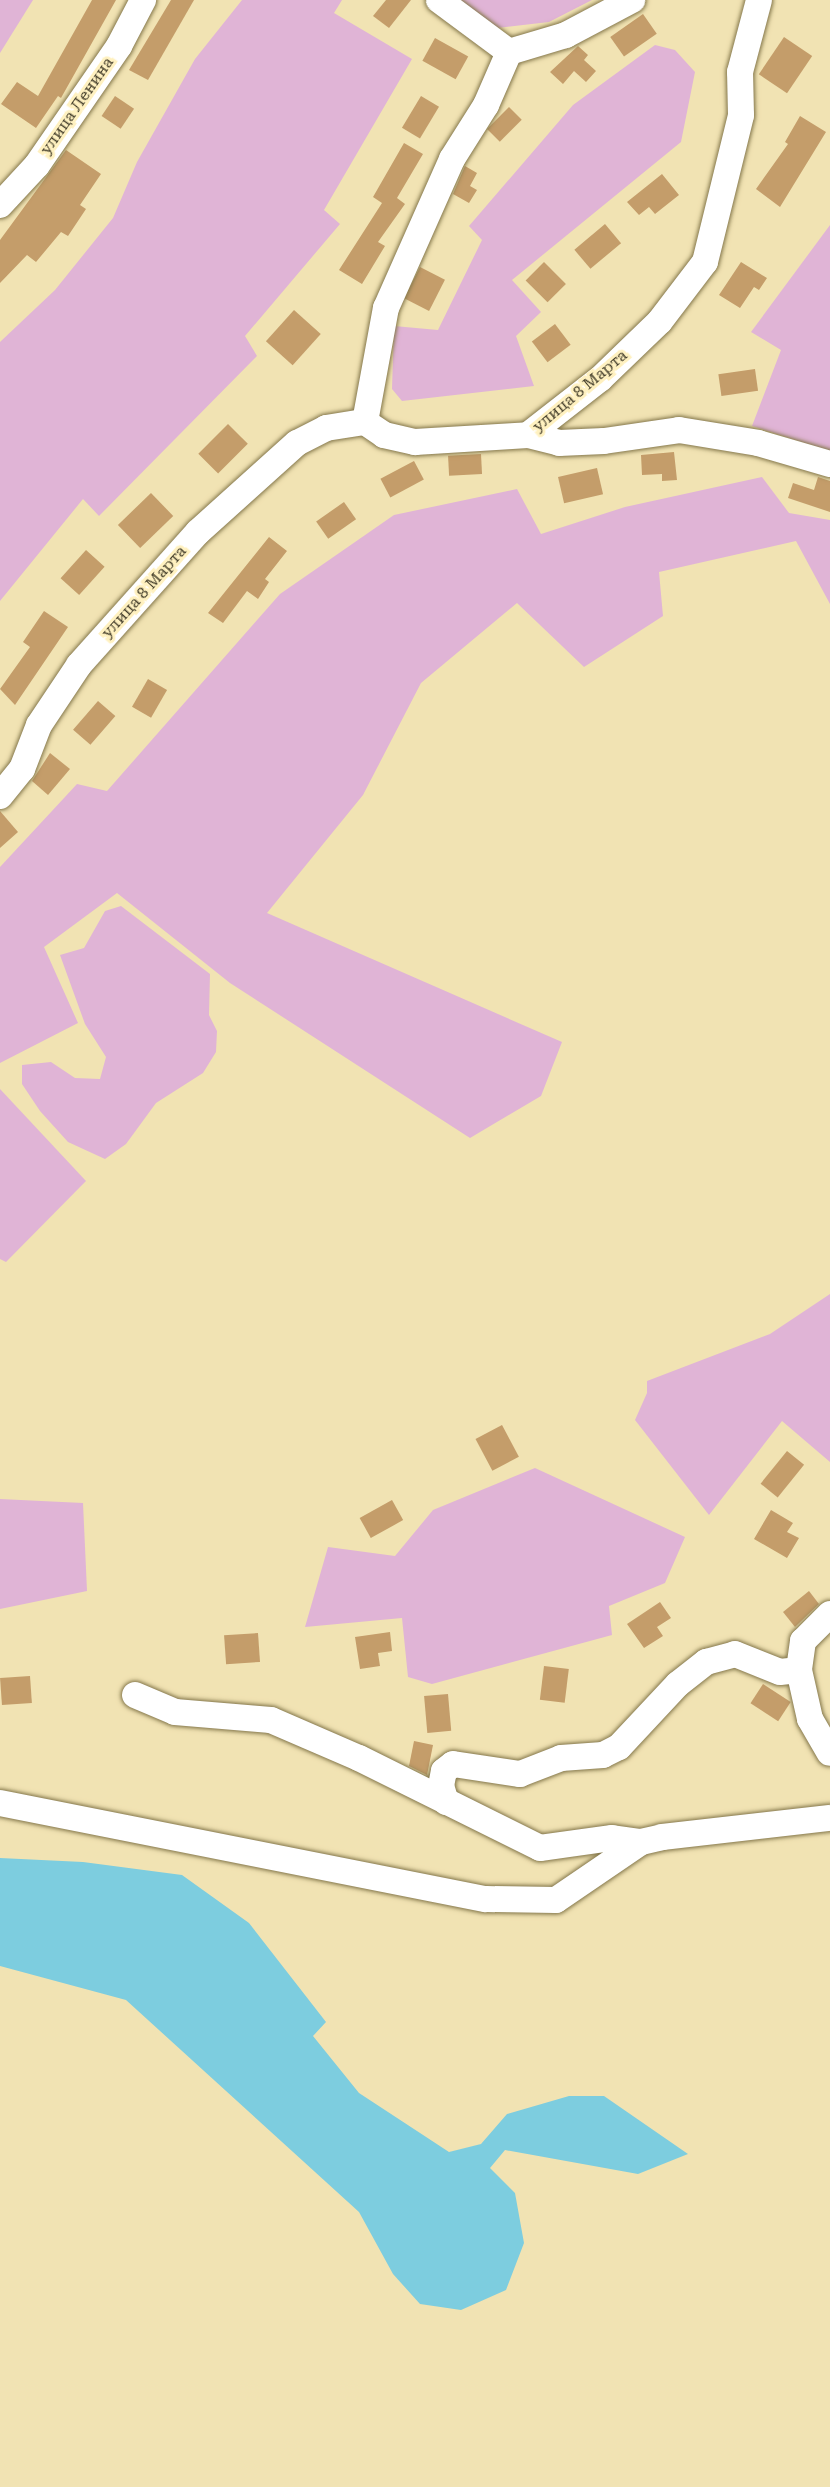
<!DOCTYPE html>
<meta charset="utf-8">
<style>
body{margin:0}
#map{position:relative;width:830px;height:2487px;overflow:hidden;background:#f1e3b3;font-family:"Roboto Serif",serif}
div>[style]{position:absolute}
.green>*{inset:0;background:#e0b4d6}
.water>*{inset:0;background:#7dcddf}
.building>*{inset:0;background:#c49d6a;transform-origin:0 0}
.roads{filter:drop-shadow(0 0 2px #84774b) drop-shadow(0 0 2px #84774b)}
.minor>*{height:26px;margin:-13px;padding:0 13px;transform-origin:13px;border-radius:13px;background:#fff}
span{translate:-50% -50%;white-space:nowrap;text-align:center;line-height:1.15;-webkit-text-stroke:6px #fff1c0;paint-order:stroke}
.street-label{font-size:16px;color:#423c29}
</style>
<div id="map">
<div class="green">
<i style="clip-path:polygon(0 0,33px 0,0 53px)"></i>
<i style="clip-path:polygon(242px 0,342px 0,334px 13px,412px 59px,324px 210px,340px 224px,245px 336px,257px 356px,99px 516px,83px 499px,0 601px,0 342px,55px 290px,113px 218px,137px 162px,195px 59px)"></i>
<i style="clip-path:polygon(460px 0,592px 0,549px 22px,497px 28px)"></i>
<i style="clip-path:polygon(655px 45px,675px 50px,695px 72px,681px 142px,512px 280px,541px 312px,516px 336px,534px 386px,402px 401px,392px 389px,394px 326px,438px 330px,482px 240px,469px 226px,573px 105px)"></i>
<i style="clip-path:polygon(830px 225px,830px 451px,752px 426px,781px 350px,751px 332px)"></i>
<i style="clip-path:polygon(762px 477px,789px 513px,830px 520px,830px 604px,796px 541px,659px 572px,663px 616px,584px 667px,517px 603px,421px 683px,363px 795px,267px 913px,562px 1042px,541px 1096px,470px 1138px,230px 983px,117px 893px,44px 947px,78px 1023px,0 1063px,0 867px,77px 784px,107px 791px,280px 594px,394px 515px,517px 489px,541px 534px,625px 507px)"></i>
<i style="clip-path:polygon(121px 906px,210px 974px,209px 1015px,217px 1031px,216px 1052px,203px 1073px,156px 1103px,126px 1144px,105px 1159px,68px 1142px,40px 1111px,22px 1084px,22px 1065px,51px 1062px,75px 1078px,100px 1079px,106px 1057px,85px 1024px,60px 955px,84px 948px,105px 911px)"></i>
<i style="clip-path:polygon(0 1089px,86px 1181px,6px 1262px,0 1259px)"></i>
<i style="clip-path:polygon(830px 1294px,830px 1462px,782px 1421px,709px 1515px,635px 1420px,647px 1393px,647px 1381px,770px 1334px)"></i>
<i style="clip-path:polygon(535px 1468px,685px 1537px,665px 1583px,609px 1606px,612px 1635px,432px 1684px,408px 1677px,402px 1618px,305px 1627px,328px 1547px,395px 1556px,433px 1510px)"></i>
<i style="clip-path:polygon(0 1499px,83px 1503px,87px 1591px,0 1609px)"></i>
</div>
<div class="water">
<i style="clip-path:polygon(0 1858px,83px 1862px,182px 1875px,249px 1923px,326px 2022px,313px 2036px,359px 2093px,449px 2152px,481px 2144px,507px 2114px,569px 2096px,604px 2096px,688px 2154px,638px 2174px,505px 2150px,490px 2168px,515px 2193px,524px 2243px,506px 2290px,461px 2310px,420px 2304px,393px 2274px,359px 2212px,126px 2000px,0 1966px)"></i>
</div>
<div class="building">
<i style="clip-path:polygon(92px 0,116px 0,61px 98px,58px 96px,36px 128px,1px 104px,17px 82px,38px 96px)"></i>
<i style="clip-path:polygon(171px 0,194px 0,148px 80px,129px 70px)"></i>
<i style="clip-path:polygon(386px 0,411px 0,389px 28px,373px 16px)"></i>
<i style="left:643px;top:14px;width:24px;height:40px;rotate:55deg"></i>
<i style="left:784px;top:37px;width:34px;height:45px;rotate:34deg"></i>
<i style="left:435px;top:38px;width:38px;height:26px;rotate:29deg"></i>
<i style="clip-path:polygon(578px 46px,588px 55px,584px 60px,596px 71px,586px 82px,574px 71px,563px 84px,550px 72px)"></i>
<i style="left:115px;top:96px;width:23px;height:24px;rotate:34deg"></i>
<i style="left:421px;top:96px;width:21px;height:37px;rotate:31deg"></i>
<i style="left:509px;top:107px;width:18px;height:31px;rotate:45deg"></i>
<i style="clip-path:polygon(800px 116px,826px 132px,780px 207px,756px 189px,788px 144px,785px 142px)"></i>
<i style="clip-path:polygon(404px 143px,423px 154px,397px 198px,405px 204px,378px 242px,385px 246px,362px 284px,339px 270px,382px 203px,373px 197px)"></i>
<i style="clip-path:polygon(66px 150px,101px 174px,80px 205px,86px 209px,68px 236px,61px 232px,36px 262px,27px 255px,0 283px,0 240px)"></i>
<i style="clip-path:polygon(465px 166px,477px 173px,470px 186px,477px 190px,469px 203px,453px 194px)"></i>
<i style="clip-path:polygon(662px 174px,679px 195px,655px 214px,649px 207px,639px 215px,627px 202px)"></i>
<i style="left:605px;top:224px;width:25px;height:40px;rotate:50deg"></i>
<i style="left:544px;top:262px;width:31px;height:26px;rotate:45deg"></i>
<i style="clip-path:polygon(741px 262px,767px 278px,759px 290px,754px 287px,740px 308px,719px 295px)"></i>
<i style="left:420px;top:267px;width:28px;height:35px;rotate:27deg"></i>
<i style="left:294px;top:310px;width:36px;height:42px;rotate:42deg"></i>
<i style="left:555px;top:324px;width:26px;height:29px;rotate:53deg"></i>
<i style="left:755px;top:369px;width:22px;height:37px;rotate:82deg"></i>
<i style="left:228px;top:424px;width:28px;height:42px;rotate:45deg"></i>
<i style="clip-path:polygon(674px 452px,677px 480px,662px 481px,662px 474px,642px 475px,641px 455px)"></i>
<i style="left:481px;top:454px;width:20px;height:33px;rotate:87deg"></i>
<i style="left:414px;top:461px;width:21px;height:38px;rotate:62deg"></i>
<i style="left:597px;top:468px;width:27px;height:40px;rotate:77deg"></i>
<i style="clip-path:polygon(818px 477px,830px 481px,830px 512px,788px 498px,793px 483px,814px 490px)"></i>
<i style="left:151px;top:493px;width:32px;height:46px;rotate:46deg"></i>
<i style="left:344px;top:502px;width:21px;height:34px;rotate:55deg"></i>
<i style="clip-path:polygon(269px 537px,287px 551px,265px 579px,269px 582px,258px 599px,247px 591px,223px 623px,208px 613px)"></i>
<i style="left:86px;top:550px;width:25px;height:38px;rotate:42deg"></i>
<i style="clip-path:polygon(44px 611px,68px 627px,15px 705px,0 689px,30px 647px,23px 642px)"></i>
<i style="left:148px;top:679px;width:22px;height:32px;rotate:30deg"></i>
<i style="left:98px;top:701px;width:23px;height:38px;rotate:41deg"></i>
<i style="clip-path:polygon(50px 753px,70px 769px,48px 795px,32px 781px)"></i>
<i style="clip-path:polygon(0 811px,18px 832px,0 848px)"></i>
<i style="left:502px;top:1425px;width:36px;height:30px;rotate:62deg"></i>
<i style="left:787px;top:1451px;width:22px;height:42px;rotate:39deg"></i>
<i style="left:392px;top:1500px;width:23px;height:37px;rotate:61deg"></i>
<i style="clip-path:polygon(771px 1510px,793px 1523px,787px 1532px,799px 1538px,787px 1558px,754px 1539px)"></i>
<i style="clip-path:polygon(809px 1591px,819px 1604px,795px 1627px,783px 1612px)"></i>
<i style="clip-path:polygon(660px 1602px,671px 1618px,657px 1627px,663px 1636px,644px 1648px,627px 1624px)"></i>
<i style="clip-path:polygon(390px 1632px,392px 1651px,378px 1653px,380px 1666px,360px 1669px,355px 1637px)"></i>
<i style="left:258px;top:1633px;width:29px;height:34px;rotate:86deg"></i>
<i style="left:544px;top:1666px;width:25px;height:34px;rotate:7deg"></i>
<i style="left:30px;top:1676px;width:27px;height:30px;rotate:86deg"></i>
<i style="left:763px;top:1684px;width:33px;height:23px;rotate:33deg"></i>
<i style="left:448px;top:1694px;width:37px;height:24px;rotate:85deg"></i>
<i style="clip-path:polygon(414px 1741px,433px 1745px,427px 1775px,409px 1766px)"></i>
</div>
<div class="roads">
<div class="minor">
<i style="left:439px;top:0;width:87px;rotate:36.6deg"></i>
<i style="left:0;top:205px;width:54px;rotate:-47.2deg"></i>
<i style="left:37px;top:165px;width:145px;rotate:-55.4deg"></i>
<i style="left:119px;top:46px;width:52px;rotate:-62.4deg"></i>
<i style="left:365px;top:422px;width:116px;rotate:-79.6deg"></i>
<i style="left:386px;top:308px;width:163px;rotate:-66.1deg"></i>
<i style="left:452px;top:159px;width:64px;rotate:-57.8deg"></i>
<i style="left:486px;top:105px;width:58px;rotate:-66.5deg"></i>
<i style="left:509px;top:52px;width:59px;rotate:-16.6deg"></i>
<i style="left:566px;top:35px;width:75px;rotate:-27.9deg"></i>
<i style="left:528px;top:435px;width:32px;rotate:14deg"></i>
<i style="left:559px;top:443px;width:45px;rotate:-2.5deg"></i>
<i style="left:604px;top:441px;width:76px;rotate:-8.3deg"></i>
<i style="left:679px;top:430px;width:80px;rotate:9.3deg"></i>
<i style="left:758px;top:443px;width:75px;rotate:16.3deg"></i>
<i style="left:0;top:796px;width:35px;rotate:-51deg"></i>
<i style="left:22px;top:769px;width:47px;rotate:-68.9deg"></i>
<i style="left:39px;top:725px;width:72px;rotate:-56.3deg"></i>
<i style="left:79px;top:665px;width:178px;rotate:-48.2deg"></i>
<i style="left:198px;top:532px;width:133px;rotate:-42deg"></i>
<i style="left:297px;top:443px;width:33px;rotate:-27deg"></i>
<i style="left:326px;top:428px;width:39px;rotate:-9deg"></i>
<i style="left:365px;top:422px;width:23px;rotate:34deg"></i>
<i style="left:384px;top:435px;width:32px;rotate:13deg"></i>
<i style="left:415px;top:442px;width:113px;rotate:-3.5deg"></i>
<i style="left:528px;top:435px;width:91px;rotate:-37.9deg"></i>
<i style="left:600px;top:379px;width:83px;rotate:-44deg"></i>
<i style="left:660px;top:321px;width:74px;rotate:-52.7deg"></i>
<i style="left:705px;top:262px;width:151px;rotate:-76.2deg"></i>
<i style="left:741px;top:115px;width:43px;rotate:-91.3deg"></i>
<i style="left:740px;top:72px;width:74px;rotate:-75.2deg"></i>
<i style="left:830px;top:1614px;width:38px;rotate:135deg"></i>
<i style="left:803px;top:1641px;width:29px;rotate:98deg"></i>
<i style="left:799px;top:1670px;width:50px;rotate:77.3deg"></i>
<i style="left:810px;top:1719px;width:39px;rotate:60deg"></i>
<i style="left:135px;top:1695px;width:43px;rotate:23deg"></i>
<i style="left:175px;top:1712px;width:96px;rotate:4.8deg"></i>
<i style="left:271px;top:1720px;width:96px;rotate:23.4deg"></i>
<i style="left:359px;top:1758px;width:202px;rotate:26.4deg"></i>
<i style="left:540px;top:1848px;width:73px;rotate:-7.9deg"></i>
<i style="left:612px;top:1838px;width:29px;rotate:8deg"></i>
<i style="left:446px;top:1802px;width:17px;rotate:-107deg"></i>
<i style="left:441px;top:1786px;width:15px;rotate:-79deg"></i>
<i style="left:444px;top:1771px;width:11px;rotate:-38deg"></i>
<i style="left:453px;top:1764px;width:68px;rotate:8.5deg"></i>
<i style="left:520px;top:1774px;width:44px;rotate:-21.3deg"></i>
<i style="left:561px;top:1758px;width:42px;rotate:-4.1deg"></i>
<i style="left:603px;top:1755px;width:18px;rotate:-27deg"></i>
<i style="left:619px;top:1747px;width:86px;rotate:-46.9deg"></i>
<i style="left:678px;top:1684px;width:36px;rotate:-38deg"></i>
<i style="left:706px;top:1662px;width:30px;rotate:-15deg"></i>
<i style="left:735px;top:1654px;width:48px;rotate:21.8deg"></i>
<i style="left:780px;top:1672px;width:19px;rotate:-6deg"></i>
<i style="left:0;top:1803px;width:495px;rotate:11.2deg"></i>
<i style="left:486px;top:1899px;width:70px;rotate:0.8deg"></i>
<i style="left:556px;top:1900px;width:103px;rotate:-34.3deg"></i>
<i style="left:641px;top:1842px;width:22px;rotate:-13deg"></i>
<i style="left:662px;top:1837px;width:169px;rotate:-6.5deg"></i>
</div>
</div>
<div class="street-label">
<span style="left:77px;top:106px;rotate:-55deg">улица Ленина</span>
<span style="left:580px;top:391px;rotate:-40deg">улица 8 Марта</span>
<span style="left:144px;top:592px;rotate:-48deg">улица 8 Марта</span>
</div>
</div>
